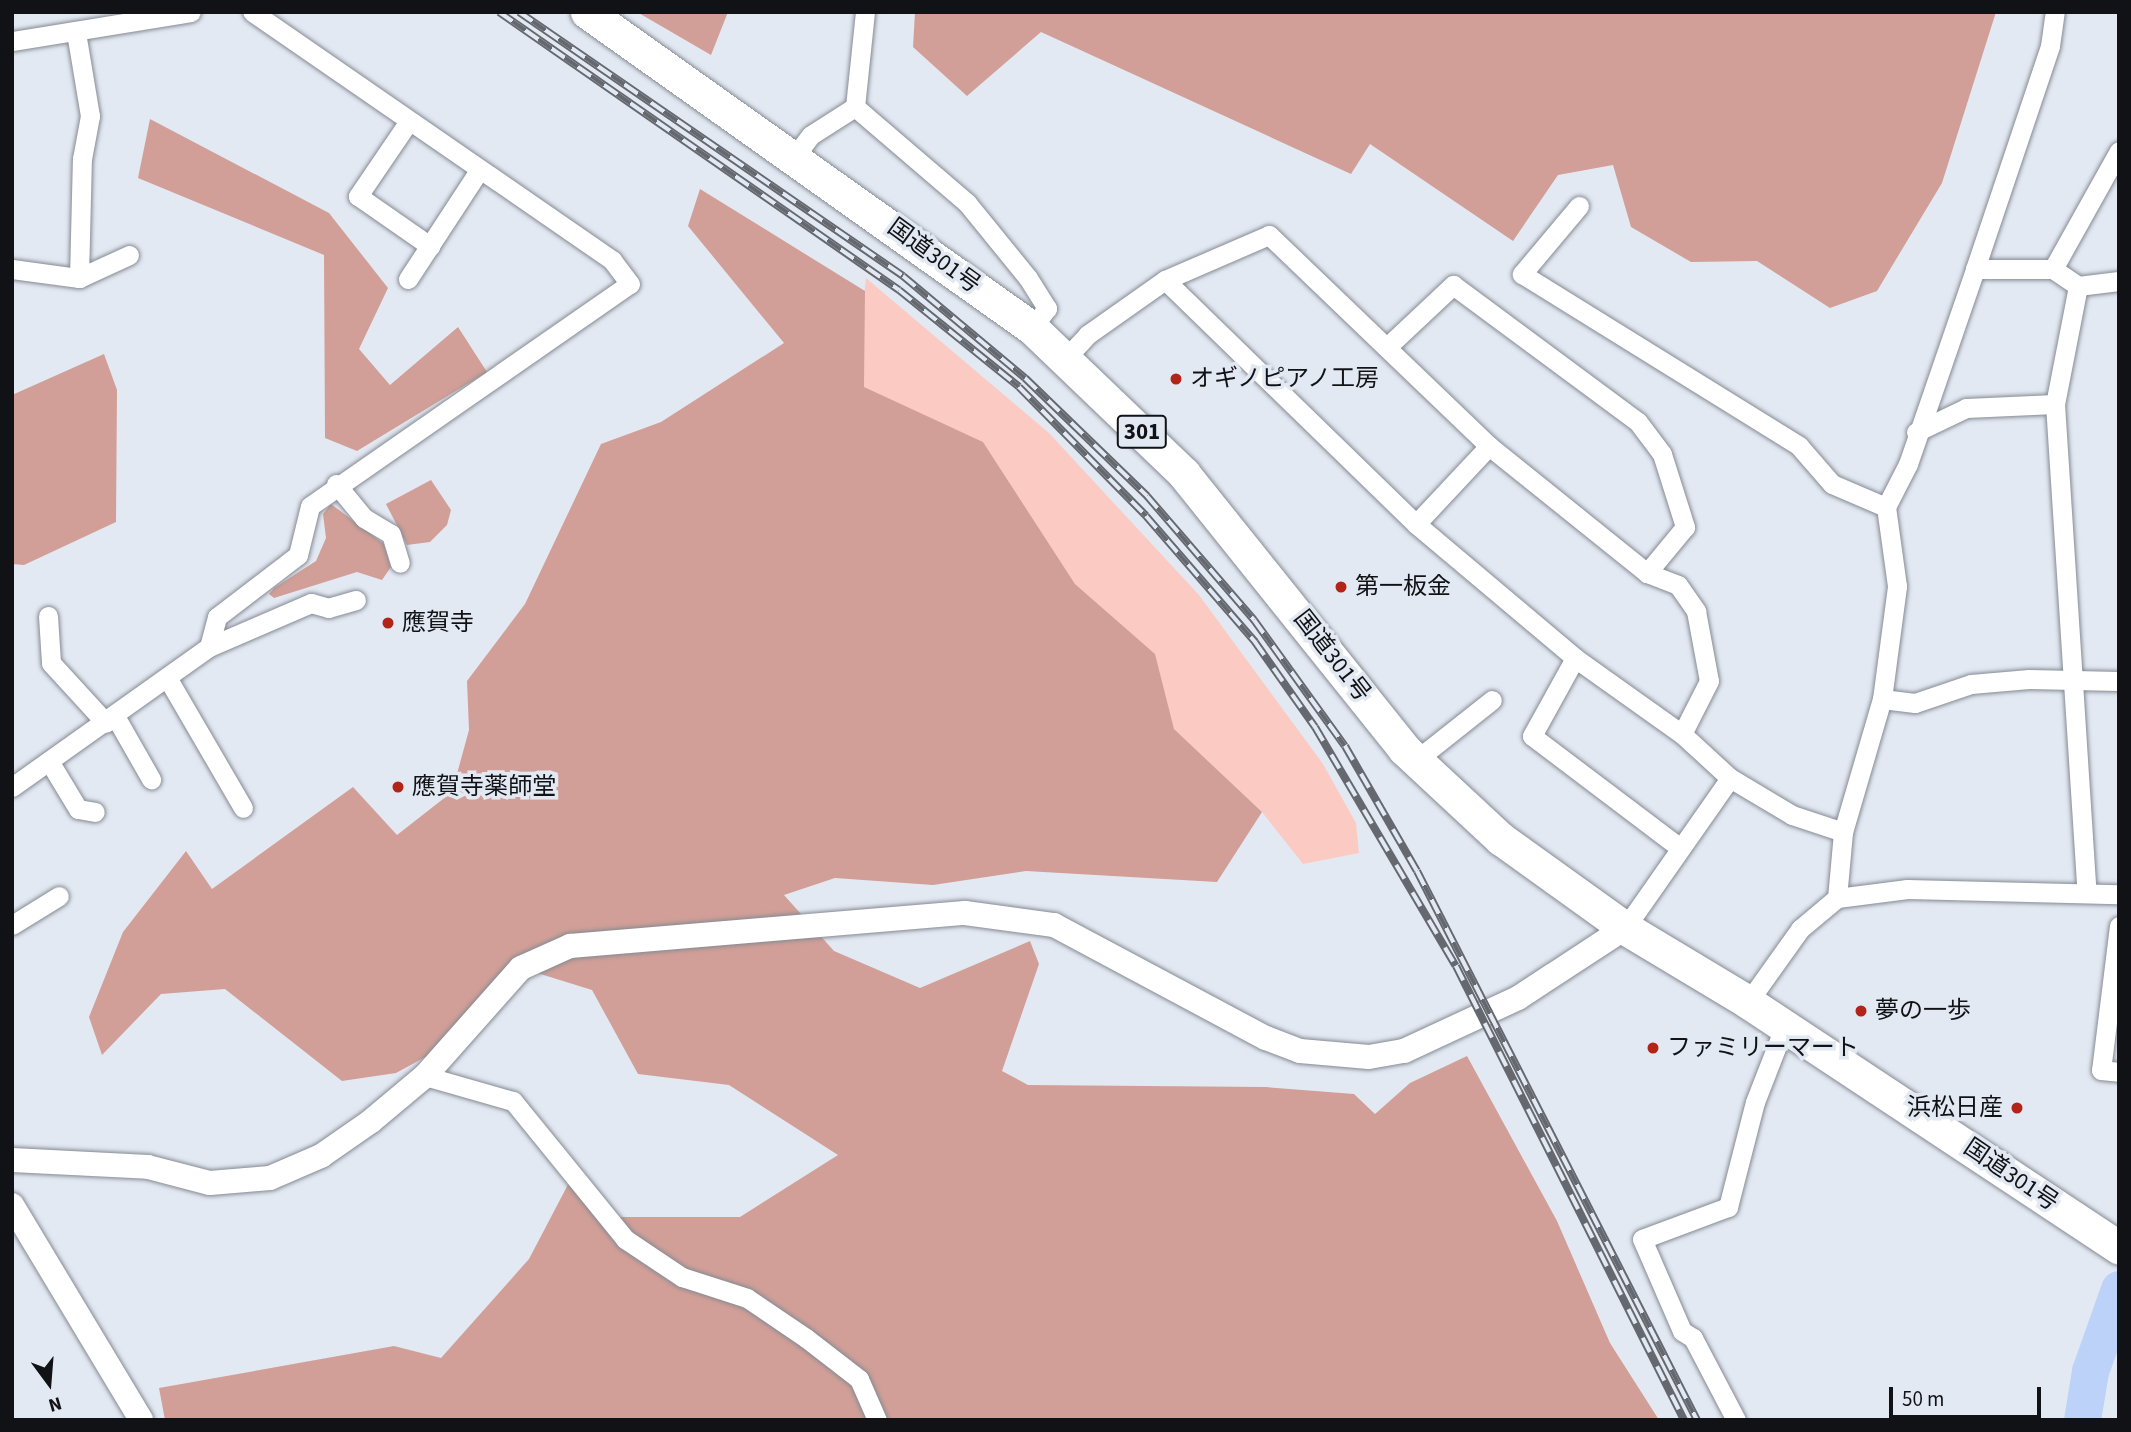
<!DOCTYPE html>
<meta charset="utf-8">
<style>
body{margin:0}
#map{position:relative;width:2131px;height:1432px;overflow:hidden;background:#e3e9f3;font-family:"Source Sans 3","Noto Sans JP",sans-serif}
div>[style]{position:absolute}
.green>*{inset:0;background:#fbcbc3}
.forest>*{inset:0;background:#d19f97}
.river>*{height:37px;margin:-18.5px;padding:0 18.5px;transform-origin:18.5px;border-radius:18.5px;background:#bcd2f9}
.roads{filter:drop-shadow(0 0 2px #858a93) drop-shadow(0 0 2px #858a93)}
.minor>*{height:19px;margin:-9.5px;padding:0 9.5px;transform-origin:9.5px;border-radius:9.5px;background:#fff}
.tertiary>*{height:24px;margin:-12px;padding:0 12px;transform-origin:12px;border-radius:12px;background:#fff}
.trunk>*{height:33px;margin:-16.5px;padding:0 16.5px;transform-origin:16.5px;border-radius:16.5px;background:#fff}
.rail>*{height:8px;margin-top:-4px;transform-origin:0;background:repeating-linear-gradient(90deg,#e3e9f3 0 16px,#65696f 0 32px);box-sizing:border-box;border-block:2px solid #65696f}
.dots>*{width:19px;height:19px;translate:-50% -50%;box-sizing:border-box;border:4px solid #e3e9f3;border-radius:50%}
span{translate:-50% -50%;white-space:nowrap;text-align:center;line-height:1.15;-webkit-text-stroke:7px #e3e9f3;paint-order:stroke}
.shield-label span{padding:2px 5px;background:#e3e9f3;border:2px solid;border-radius:5px;-webkit-text-stroke-width:0}
.shield-label{font-size:23px;color:#101215;font-weight:700}
.street-label{font-size:24px;color:#101215}
.poi-label{font-size:24px;color:#101215}
.left{translate:0 -50%;text-align:left}
.right{translate:-100% -50%;text-align:right}
.frame{position:absolute;inset:0;border:14px solid #101215;pointer-events:none}
.north{position:absolute;left:14px;top:1348px;width:70px;height:70px;-webkit-text-stroke:5px #e3e9f3;paint-order:stroke;rotate:164deg;font-size:19px;font-weight:700;line-height:28px;text-align:center;color:#101215}
.north::after{content:'';display:block;margin:auto;width:24px;height:32px;background:#101215;clip-path:polygon(50% 0,100% 100%,50% 72%,0 100%)}
.scale{position:absolute;left:1889px;top:1387px;width:152px;height:32px;box-sizing:border-box;border:4px solid #101215;border-top:0;padding-left:9px;font-size:21px;line-height:24px;white-space:nowrap;color:#101215;-webkit-text-stroke:5px #e3e9f3;paint-order:stroke}
</style>
<div id="map">
<div class="green">
<i style="clip-path:polygon(866px 278px,1049px 433px,1199px 595px,1323px 764px,1356px 823px,1359px 853px,1303px 864px,1262px 812px,1174px 729px,1152px 652px,1075px 584px,983px 442px,854px 386px)"></i>
</div>
<div class="forest">
<i style="clip-path:polygon(637px 12px,728px 12px,711px 55px)"></i>
<i style="clip-path:polygon(915px 12px,1996px 12px,1942px 183px,1877px 291px,1830px 308px,1757px 261px,1691px 262px,1631px 227px,1613px 165px,1558px 175px,1513px 241px,1370px 144px,1351px 174px,1041px 32px,967px 96px,913px 47px)"></i>
<i style="clip-path:polygon(150px 119px,329px 213px,388px 288px,359px 349px,390px 385px,458px 327px,487px 372px,357px 451px,325px 438px,324px 255px,138px 178px)"></i>
<i style="clip-path:polygon(700px 189px,865px 291px,864px 387px,983px 442px,1075px 584px,1155px 654px,1174px 729px,1262px 812px,1217px 882px,1026px 871px,933px 885px,835px 878px,784px 895px,834px 951px,920px 988px,1030px 941px,1039px 964px,1002px 1071px,1028px 1085px,1265px 1087px,1354px 1094px,1375px 1114px,1410px 1083px,1467px 1056px,1557px 1221px,1610px 1343px,1659px 1420px,165px 1420px,159px 1388px,394px 1346px,441px 1358px,529px 1259px,573px 1175px,615px 1217px,740px 1217px,838px 1155px,729px 1085px,638px 1074px,592px 990px,521px 968px,462px 1037px,396px 1073px,342px 1081px,225px 989px,161px 994px,102px 1055px,89px 1017px,123px 932px,186px 851px,212px 889px,353px 787px,397px 835px,452px 792px,469px 730px,467px 681px,525px 604px,601px 444px,661px 422px,784px 343px,688px 226px)"></i>
<i style="clip-path:polygon(104px 354px,117px 390px,116px 522px,24px 565px,12px 564px,12px 395px)"></i>
<i style="clip-path:polygon(431px 480px,451px 510px,447px 525px,430px 542px,407px 545px,386px 504px)"></i>
<i style="clip-path:polygon(331px 504px,384px 544px,391px 567px,382px 580px,357px 572px,274px 598px,269px 594px,274px 588px,316px 561px,326px 538px,323px 514px)"></i>
</div>
<div class="river">
<i style="left:2082px;top:1420px;width:50px;rotate:-80.7deg"></i>
<i style="left:2090px;top:1371px;width:87px;rotate:-70.5deg"></i>
</div>
<div class="roads">
<div class="minor">
<i style="left:12px;top:41px;width:181px;rotate:-9.2deg"></i>
<i style="left:855px;top:107px;width:148px;rotate:40.6deg"></i>
<i style="left:967px;top:203px;width:97px;rotate:50.9deg"></i>
<i style="left:1028px;top:278px;width:36px;rotate:58deg"></i>
<i style="left:1047px;top:308px;width:25px;rotate:127deg"></i>
<i style="left:409px;top:121px;width:91px;rotate:124.2deg"></i>
<i style="left:358px;top:196px;width:88px;rotate:34.8deg"></i>
<i style="left:795px;top:156px;width:26px;rotate:-53deg"></i>
<i style="left:811px;top:135px;width:52px;rotate:-32.5deg"></i>
<i style="left:855px;top:107px;width:96px;rotate:-84deg"></i>
<i style="left:1579px;top:206px;width:89px;rotate:130deg"></i>
<i style="left:1522px;top:274px;width:326px;rotate:31.8deg"></i>
<i style="left:1799px;top:446px;width:50px;rotate:49deg"></i>
<i style="left:1832px;top:484px;width:59px;rotate:23.1deg"></i>
<i style="left:12px;top:269px;width:68px;rotate:7.7deg"></i>
<i style="left:79px;top:278px;width:119px;rotate:-88.6deg"></i>
<i style="left:82px;top:159px;width:44px;rotate:-79.5deg"></i>
<i style="left:90px;top:116px;width:85px;rotate:-99.5deg"></i>
<i style="left:1975px;top:269px;width:78px"></i>
<i style="left:2053px;top:269px;width:30px;rotate:34deg"></i>
<i style="left:2078px;top:286px;width:41px;rotate:-7deg"></i>
<i style="left:2053px;top:269px;width:135px;rotate:-60.8deg"></i>
<i style="left:79px;top:278px;width:55px;rotate:-24.7deg"></i>
<i style="left:408px;top:279px;width:131px;rotate:-56.8deg"></i>
<i style="left:1165px;top:280px;width:350px;rotate:44.2deg"></i>
<i style="left:1416px;top:524px;width:208px;rotate:40.1deg"></i>
<i style="left:1575px;top:658px;width:131px;rotate:35.4deg"></i>
<i style="left:1682px;top:734px;width:65px;rotate:42.5deg"></i>
<i style="left:1730px;top:778px;width:72px;rotate:30.8deg"></i>
<i style="left:1792px;top:815px;width:54px;rotate:18.4deg"></i>
<i style="left:2078px;top:286px;width:120px;rotate:101deg"></i>
<i style="left:2055px;top:404px;width:490px;rotate:86.3deg"></i>
<i style="left:1387px;top:347px;width:91px;rotate:-43.2deg"></i>
<i style="left:1453px;top:285px;width:230px;rotate:36.5deg"></i>
<i style="left:1638px;top:422px;width:40px;rotate:53deg"></i>
<i style="left:1662px;top:454px;width:77px;rotate:72.5deg"></i>
<i style="left:1685px;top:527px;width:60px;rotate:129.6deg"></i>
<i style="left:1065px;top:359px;width:33px;rotate:-47deg"></i>
<i style="left:1087px;top:335px;width:95px;rotate:-35.2deg"></i>
<i style="left:1165px;top:280px;width:113px;rotate:-23.4deg"></i>
<i style="left:1269px;top:235px;width:305px;rotate:43.8deg"></i>
<i style="left:1489px;top:446px;width:203px;rotate:38.8deg"></i>
<i style="left:1647px;top:573px;width:33px;rotate:21deg"></i>
<i style="left:1678px;top:585px;width:32px;rotate:55deg"></i>
<i style="left:1696px;top:611px;width:71px;rotate:79.5deg"></i>
<i style="left:1709px;top:681px;width:59px;rotate:117deg"></i>
<i style="left:1916px;top:432px;width:55px;rotate:-25.6deg"></i>
<i style="left:1966px;top:408px;width:89px;rotate:-2.6deg"></i>
<i style="left:336px;top:484px;width:44px;rotate:50.5deg"></i>
<i style="left:364px;top:518px;width:31px;rotate:31deg"></i>
<i style="left:391px;top:534px;width:30px;rotate:73deg"></i>
<i style="left:1416px;top:524px;width:107px;rotate:-46.9deg"></i>
<i style="left:48px;top:616px;width:47px;rotate:86.3deg"></i>
<i style="left:51px;top:663px;width:81px;rotate:47.5deg"></i>
<i style="left:209px;top:647px;width:31px;rotate:-75deg"></i>
<i style="left:217px;top:617px;width:102px;rotate:-37.4deg"></i>
<i style="left:298px;top:555px;width:50px;rotate:-76.2deg"></i>
<i style="left:310px;top:506px;width:389px;rotate:-34.8deg"></i>
<i style="left:630px;top:284px;width:30px;rotate:-127deg"></i>
<i style="left:612px;top:260px;width:437px;rotate:-145.4deg"></i>
<i style="left:1575px;top:658px;width:89px;rotate:118.9deg"></i>
<i style="left:1532px;top:736px;width:186px;rotate:37.1deg"></i>
<i style="left:168px;top:679px;width:149px;rotate:59.8deg"></i>
<i style="left:1882px;top:699px;width:33px;rotate:7deg"></i>
<i style="left:1915px;top:703px;width:59px;rotate:-18.7deg"></i>
<i style="left:1971px;top:684px;width:58px;rotate:-4.9deg"></i>
<i style="left:2029px;top:679px;width:90px;rotate:1.3deg"></i>
<i style="left:115px;top:716px;width:73px;rotate:60.3deg"></i>
<i style="left:49px;top:761px;width:56px;rotate:58.9deg"></i>
<i style="left:78px;top:809px;width:17px;rotate:10deg"></i>
<i style="left:1415px;top:761px;width:98px;rotate:-38.4deg"></i>
<i style="left:12px;top:787px;width:242px;rotate:-35.4deg"></i>
<i style="left:209px;top:647px;width:111px;rotate:-23.3deg"></i>
<i style="left:311px;top:603px;width:18px;rotate:16deg"></i>
<i style="left:328px;top:608px;width:29px;rotate:-16deg"></i>
<i style="left:1837px;top:898px;width:66px;rotate:-84.8deg"></i>
<i style="left:1843px;top:832px;width:139px;rotate:-73.7deg"></i>
<i style="left:1882px;top:699px;width:114px;rotate:-82.4deg"></i>
<i style="left:1897px;top:586px;width:80px;rotate:-97.9deg"></i>
<i style="left:1886px;top:507px;width:48px;rotate:-62.9deg"></i>
<i style="left:1908px;top:464px;width:206px;rotate:-71deg"></i>
<i style="left:1975px;top:269px;width:235px;rotate:-71.4deg"></i>
<i style="left:2050px;top:46px;width:34px;rotate:-82deg"></i>
<i style="left:12px;top:925px;width:55px;rotate:-31.7deg"></i>
<i style="left:2119px;top:926px;width:145px;rotate:97.1deg"></i>
<i style="left:2101px;top:1070px;width:18px;rotate:6deg"></i>
<i style="left:1625px;top:928px;width:183px;rotate:-55deg"></i>
<i style="left:1748px;top:1002px;width:90px;rotate:-54.5deg"></i>
<i style="left:1800px;top:929px;width:48px;rotate:-40deg"></i>
<i style="left:1837px;top:898px;width:71px;rotate:-7.3deg"></i>
<i style="left:1907px;top:889px;width:212px;rotate:1.4deg"></i>
<i style="left:425px;top:1076px;width:91px;rotate:15.9deg"></i>
<i style="left:513px;top:1101px;width:178px;rotate:50.9deg"></i>
<i style="left:625px;top:1239px;width:69px;rotate:33.7deg"></i>
<i style="left:682px;top:1277px;width:68px;rotate:17.9deg"></i>
<i style="left:747px;top:1298px;width:71px;rotate:34.1deg"></i>
<i style="left:806px;top:1338px;width:67px;rotate:37.7deg"></i>
<i style="left:859px;top:1379px;width:45px;rotate:66.3deg"></i>
<i style="left:1736px;top:1420px;width:93px;rotate:-117.7deg"></i>
<i style="left:1693px;top:1338px;width:13px;rotate:-148deg"></i>
<i style="left:1682px;top:1331px;width:100px;rotate:-113.5deg"></i>
<i style="left:1642px;top:1239px;width:92px;rotate:-20.4deg"></i>
<i style="left:1728px;top:1207px;width:108px;rotate:-75.6deg"></i>
<i style="left:1755px;top:1102px;width:83px;rotate:-68.7deg"></i>
</div>
<div class="tertiary">
<i style="left:12px;top:1160px;width:136px;rotate:2.9deg"></i>
<i style="left:148px;top:1167px;width:64px;rotate:14.5deg"></i>
<i style="left:210px;top:1183px;width:60px;rotate:-4.8deg"></i>
<i style="left:270px;top:1178px;width:56px;rotate:-23.3deg"></i>
<i style="left:321px;top:1156px;width:60px;rotate:-34.8deg"></i>
<i style="left:370px;top:1122px;width:72px;rotate:-39.9deg"></i>
<i style="left:425px;top:1076px;width:144px;rotate:-48.4deg"></i>
<i style="left:521px;top:968px;width:54px;rotate:-24.2deg"></i>
<i style="left:570px;top:946px;width:396px;rotate:-4.8deg"></i>
<i style="left:965px;top:913px;width:90px;rotate:7.7deg"></i>
<i style="left:1054px;top:925px;width:240px;rotate:28.1deg"></i>
<i style="left:1266px;top:1038px;width:36px;rotate:21deg"></i>
<i style="left:1300px;top:1051px;width:69px;rotate:5deg"></i>
<i style="left:1369px;top:1057px;width:36px;rotate:-10deg"></i>
<i style="left:1404px;top:1051px;width:126px;rotate:-24.9deg"></i>
<i style="left:1518px;top:998px;width:128px;rotate:-33.2deg"></i>
<i style="left:12px;top:1205px;width:251px;rotate:59deg"></i>
</div>
<div class="trunk">
<i style="left:587px;top:12px;width:546px;rotate:35.38deg"></i>
<i style="left:1032px;top:328px;width:211px;rotate:43.8deg"></i>
<i style="left:1184px;top:474px;width:352px;rotate:51.3deg"></i>
<i style="left:1404px;top:749px;width:132px;rotate:42.9deg"></i>
<i style="left:1501px;top:839px;width:153px;rotate:35.7deg"></i>
<i style="left:1625px;top:928px;width:144px;rotate:31deg"></i>
<i style="left:1748px;top:1002px;width:445px;rotate:33.5deg"></i>
</div>
</div>
<div class="rail">
<i style="left:499px;top:12px;width:487px;rotate:34.8deg"></i>
<i style="left:899px;top:290px;width:154px;rotate:38.9deg"></i>
<i style="left:1019px;top:387px;width:181px;rotate:45.4deg"></i>
<i style="left:1146px;top:516px;width:167px;rotate:49.1deg"></i>
<i style="left:1255px;top:642px;width:104px;rotate:54.8deg"></i>
<i style="left:1315px;top:727px;width:277px;rotate:59.5deg"></i>
<i style="left:1456px;top:966px;width:508px;rotate:63.33deg"></i>
<i style="left:519px;top:12px;width:466px;rotate:34.5deg"></i>
<i style="left:903px;top:276px;width:159px;rotate:39.9deg"></i>
<i style="left:1025px;top:378px;width:170px;rotate:44deg"></i>
<i style="left:1147px;top:496px;width:164px;rotate:49.2deg"></i>
<i style="left:1254px;top:620px;width:155px;rotate:54.2deg"></i>
<i style="left:1345px;top:746px;width:144px;rotate:60.1deg"></i>
<i style="left:1417px;top:871px;width:616px;rotate:62.98deg"></i>
</div>
<div class="dots">
<i style="left:1176px;top:379px;background:#b22318"></i>
<i style="left:1341px;top:587px;background:#b22318"></i>
<i style="left:388px;top:623px;background:#b22318"></i>
<i style="left:398px;top:787px;background:#b22318"></i>
<i style="left:1861px;top:1011px;background:#b22318"></i>
<i style="left:1653px;top:1048px;background:#b22318"></i>
<i style="left:2017px;top:1108px;background:#b22318"></i>
</div>
<div class="shield-label">
<span style="left:1142px;top:432px">301</span>
</div>
<div class="street-label">
<span style="left:934px;top:256px;rotate:36deg">国道301号</span>
<span style="left:1332px;top:656px;rotate:52deg">国道301号</span>
<span style="left:2011px;top:1175px;rotate:34deg">国道301号</span>
</div>
<div class="poi-label">
<span class="left" style="left:1190px;top:379px">オギノピアノ工房</span>
<span class="left" style="left:1355px;top:587px">第一板金</span>
<span class="left" style="left:402px;top:623px">應賀寺</span>
<span class="left" style="left:412px;top:787px">應賀寺薬師堂</span>
<span class="left" style="left:1875px;top:1011px">夢の一歩</span>
<span class="left" style="left:1667px;top:1048px">ファミリーマート</span>
<span class="right" style="left:2003px;top:1108px">浜松日産</span>
</div>
<div class="frame"></div>
<div class="north">N</div>
<div class="scale">50 m</div>
</div>
